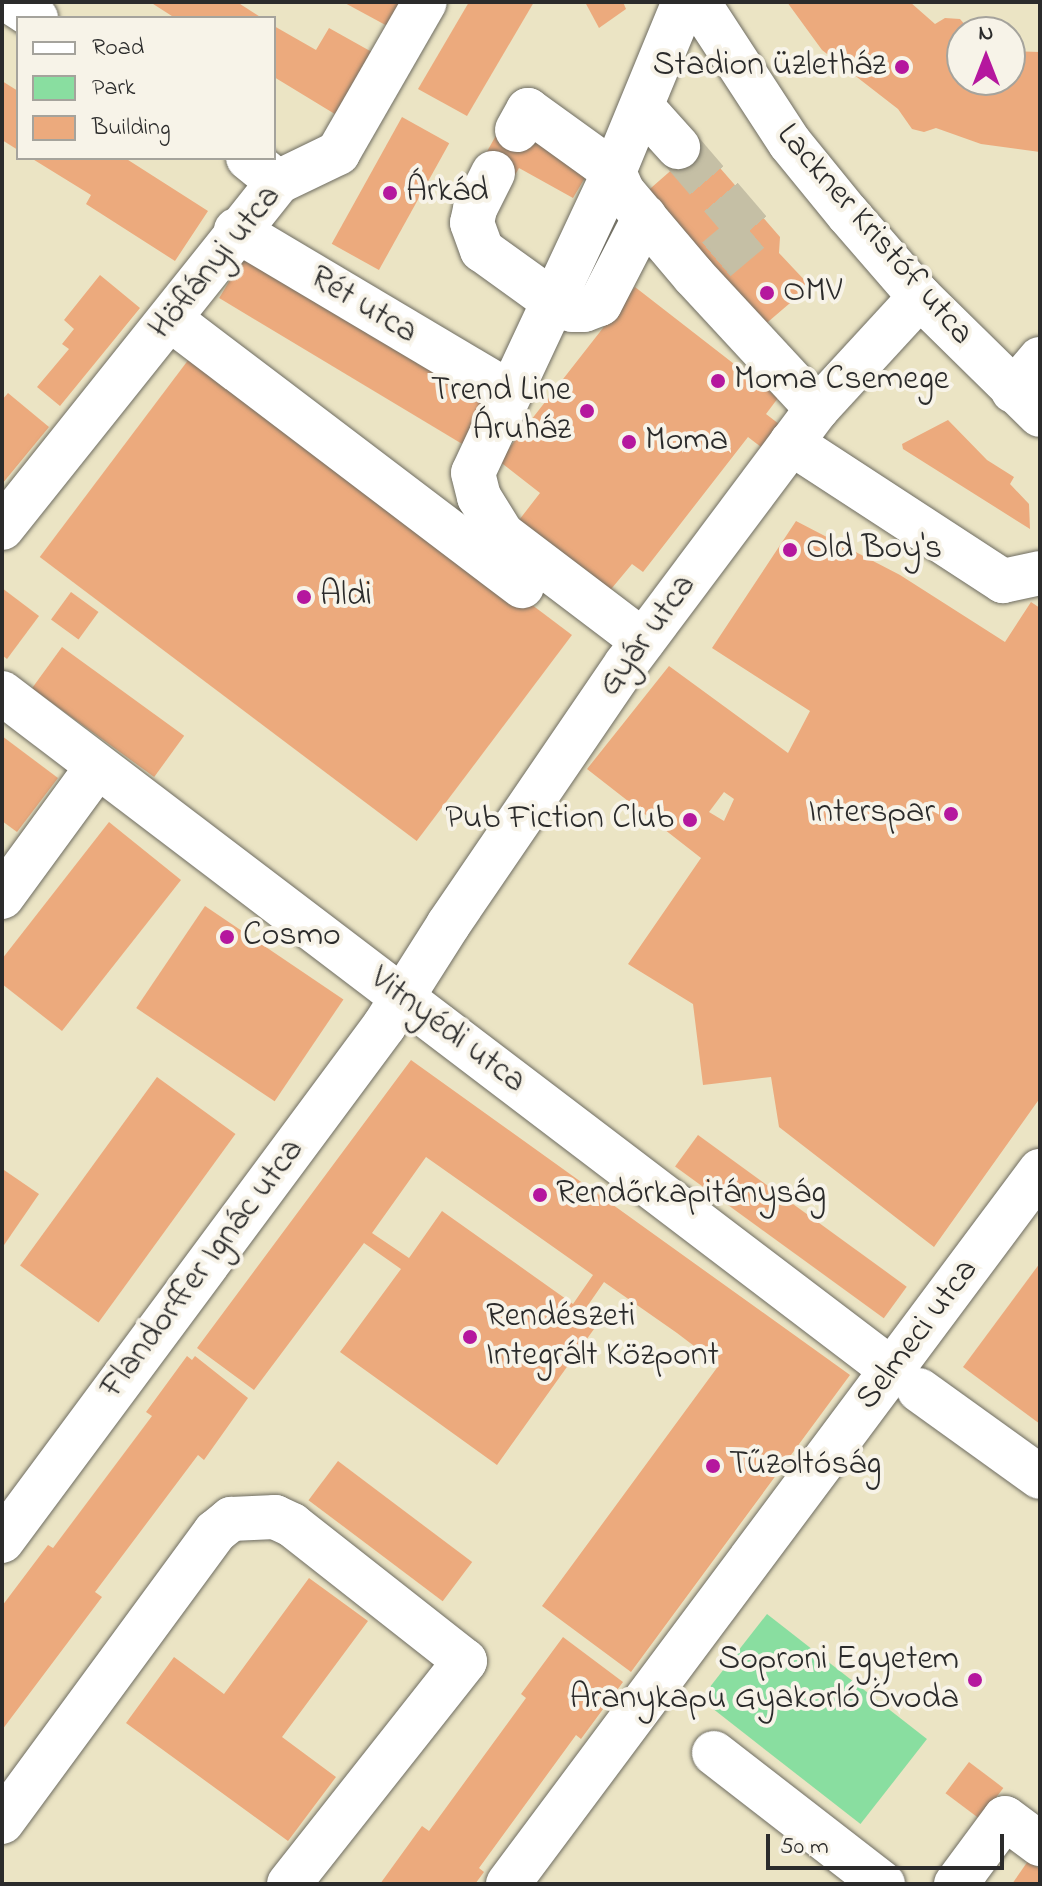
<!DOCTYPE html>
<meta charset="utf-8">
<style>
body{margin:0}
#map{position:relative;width:1042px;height:1886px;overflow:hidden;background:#ebe4c4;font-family:"Indie Flower",sans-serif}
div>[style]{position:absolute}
.green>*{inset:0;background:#89dea0;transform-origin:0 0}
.building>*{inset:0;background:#ecaa7d;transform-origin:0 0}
.minor-tunnel>*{height:44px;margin-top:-22px;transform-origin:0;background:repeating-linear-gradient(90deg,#c5bfa5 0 44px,transparent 0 66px)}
.roads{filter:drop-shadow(0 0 2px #6e6c61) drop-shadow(0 0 2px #6e6c61)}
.minor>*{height:44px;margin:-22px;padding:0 22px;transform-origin:22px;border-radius:22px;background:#fff}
.dots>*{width:22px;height:22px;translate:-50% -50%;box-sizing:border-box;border:4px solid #f7f3e8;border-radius:50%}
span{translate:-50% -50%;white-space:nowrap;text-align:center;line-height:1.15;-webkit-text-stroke:8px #f7f3e8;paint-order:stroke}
.poi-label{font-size:34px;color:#2b2b2b}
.right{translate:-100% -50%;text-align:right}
.left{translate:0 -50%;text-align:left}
.street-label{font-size:34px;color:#2b2b2b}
.frame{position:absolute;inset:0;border:4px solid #2b2b2b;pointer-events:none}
.legend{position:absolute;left:16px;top:16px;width:260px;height:144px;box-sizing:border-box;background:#f7f3e8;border:2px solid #a5a39c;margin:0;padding:10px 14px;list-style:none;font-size:24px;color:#2b2b2b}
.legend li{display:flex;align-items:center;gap:16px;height:40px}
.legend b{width:40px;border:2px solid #a5a39c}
.north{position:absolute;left:946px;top:16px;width:80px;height:80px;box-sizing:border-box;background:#f7f3e8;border:2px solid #a5a39c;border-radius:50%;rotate:0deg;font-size:22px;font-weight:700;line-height:32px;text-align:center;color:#2b2b2b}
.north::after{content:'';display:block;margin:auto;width:28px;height:36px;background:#b5179e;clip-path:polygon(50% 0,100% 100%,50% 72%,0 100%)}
.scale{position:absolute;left:766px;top:1834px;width:238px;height:36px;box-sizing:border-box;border:4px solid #2b2b2b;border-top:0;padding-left:10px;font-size:24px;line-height:28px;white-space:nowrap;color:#2b2b2b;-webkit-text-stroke:6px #f7f3e8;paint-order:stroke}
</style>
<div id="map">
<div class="green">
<i style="left:767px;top:1614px;width:203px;height:108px;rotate:38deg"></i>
</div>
<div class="building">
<i style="clip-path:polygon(150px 2px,237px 2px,262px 18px,175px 18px)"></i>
<i style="clip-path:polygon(343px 2px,405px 2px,391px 28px)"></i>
<i style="clip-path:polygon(469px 2px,534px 2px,467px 116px,418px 89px)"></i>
<i style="clip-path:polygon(585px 2px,623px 2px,626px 9px,599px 28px)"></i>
<i style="clip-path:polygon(787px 2px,910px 2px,935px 24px,945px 18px,960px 19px,971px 32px,962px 32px,962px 80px,1010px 80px,1010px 51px,1040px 52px,1040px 152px,981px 144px,936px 128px,924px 132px,912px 129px,898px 109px,822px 50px)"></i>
<i style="clip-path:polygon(274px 26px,316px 50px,329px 28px,379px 56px,343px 119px,274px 77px)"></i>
<i style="clip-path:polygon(2px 81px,18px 91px,18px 150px,2px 140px)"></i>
<i style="left:402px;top:117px;width:54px;height:145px;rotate:29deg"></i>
<i style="clip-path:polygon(503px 123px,589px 171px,573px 198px,519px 168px,511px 182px,480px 164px)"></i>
<i style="clip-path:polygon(700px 145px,780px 237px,779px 253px,810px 286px,755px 333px,635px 202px)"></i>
<i style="clip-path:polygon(31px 158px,125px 158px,208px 211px,175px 261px,86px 204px,91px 195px)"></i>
<i style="left:248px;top:250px;width:285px;height:56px;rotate:31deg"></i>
<i style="clip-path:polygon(100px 275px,140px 308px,60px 406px,37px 387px,69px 349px,62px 344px,74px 329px,64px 320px)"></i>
<i style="clip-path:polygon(635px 287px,778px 398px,766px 414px,779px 424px,761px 447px,748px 437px,643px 572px,632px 564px,607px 594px,516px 524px,540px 493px,499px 461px)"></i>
<i style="left:195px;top:351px;width:472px;height:258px;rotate:37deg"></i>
<i style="clip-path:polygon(8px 393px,49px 427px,2px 484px,2px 400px)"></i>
<i style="clip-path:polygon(948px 420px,987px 460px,1014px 477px,1010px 484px,1029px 504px,1030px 529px,903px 449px,902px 444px)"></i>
<i style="clip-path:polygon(evenodd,796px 521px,900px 575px,1005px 642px,1031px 602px,1040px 608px,1040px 1098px,934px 1247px,779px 1127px,771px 1077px,703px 1085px,693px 1004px,628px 964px,701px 858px,587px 769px,669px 666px,788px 753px,810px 711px,712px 648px,796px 521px,724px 792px,734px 799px,724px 821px,709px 812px,724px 792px)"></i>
<i style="clip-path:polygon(2px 588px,39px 616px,7px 659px,2px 655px)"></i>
<i style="left:71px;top:592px;width:34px;height:34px;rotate:36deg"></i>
<i style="left:62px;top:647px;width:151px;height:51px;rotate:36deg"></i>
<i style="clip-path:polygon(2px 736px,58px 778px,17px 832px,2px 821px)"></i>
<i style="clip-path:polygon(109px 822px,181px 880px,62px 1031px,2px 984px,2px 959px)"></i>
<i style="left:205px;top:906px;width:167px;height:123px;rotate:34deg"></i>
<i style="clip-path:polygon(evenodd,411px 1060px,850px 1375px,631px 1672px,542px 1606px,719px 1365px,677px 1333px,604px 1282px,584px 1311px,599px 1322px,497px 1465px,340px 1352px,401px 1269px,364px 1243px,254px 1390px,197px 1348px,411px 1060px,426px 1157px,593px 1275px,573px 1304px,442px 1211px,409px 1258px,372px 1233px,426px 1157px)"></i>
<i style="left:157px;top:1077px;width:97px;height:233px;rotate:36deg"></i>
<i style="left:698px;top:1135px;width:258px;height:39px;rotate:36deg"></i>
<i style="clip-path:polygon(4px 1170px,39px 1194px,2px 1248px,2px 1173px)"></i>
<i style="clip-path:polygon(1040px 1263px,1040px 1424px,963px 1367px)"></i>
<i style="clip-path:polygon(187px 1356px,192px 1360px,195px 1356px,248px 1398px,204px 1460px,198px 1455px,95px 1592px,102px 1597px,2px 1730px,2px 1606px,48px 1545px,53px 1548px,152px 1416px,146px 1412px)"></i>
<i style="left:338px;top:1461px;width:168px;height:49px;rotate:37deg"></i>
<i style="clip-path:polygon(309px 1578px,368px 1621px,282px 1737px,336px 1777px,288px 1841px,126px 1723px,174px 1657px,224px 1694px)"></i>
<i style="clip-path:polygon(563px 1637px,623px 1682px,581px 1739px,576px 1735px,479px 1868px,484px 1872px,475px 1884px,380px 1884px,422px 1826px,429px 1831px,526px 1698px,521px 1694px)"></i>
<i style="left:969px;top:1762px;width:43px;height:39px;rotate:37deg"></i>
<i style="clip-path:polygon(1028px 1861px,1040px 1869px,1040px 1884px,1012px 1884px)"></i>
</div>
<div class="minor-tunnel">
<i style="left:678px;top:147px;width:111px;rotate:49.4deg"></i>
<i style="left:750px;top:231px;width:67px;rotate:139.9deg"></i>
</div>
<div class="roads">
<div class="minor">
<i style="left:11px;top:2px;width:30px;rotate:33deg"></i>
<i style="left:684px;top:2px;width:184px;rotate:112.4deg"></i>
<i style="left:614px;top:172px;width:22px;rotate:66deg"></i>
<i style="left:623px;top:192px;width:110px;rotate:49.8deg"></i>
<i style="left:694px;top:276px;width:181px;rotate:47.2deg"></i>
<i style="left:698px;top:2px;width:168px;rotate:56.9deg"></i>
<i style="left:790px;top:143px;width:92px;rotate:50.8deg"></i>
<i style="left:848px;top:214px;width:110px;rotate:49.1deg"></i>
<i style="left:920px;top:297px;width:168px;rotate:44.5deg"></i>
<i style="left:642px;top:107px;width:54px;rotate:48deg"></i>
<i style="left:517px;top:130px;width:23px;rotate:-61deg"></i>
<i style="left:528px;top:110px;width:106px;rotate:35.8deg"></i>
<i style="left:614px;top:172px;width:332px;rotate:115.1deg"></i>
<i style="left:473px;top:473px;width:25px;rotate:76deg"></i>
<i style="left:479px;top:497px;width:44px;rotate:58.1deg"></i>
<i style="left:502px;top:534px;width:177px;rotate:37.2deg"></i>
<i style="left:248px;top:158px;width:38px;rotate:39deg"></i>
<i style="left:493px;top:173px;width:40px;rotate:116.6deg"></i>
<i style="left:475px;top:209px;width:14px;rotate:102deg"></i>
<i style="left:472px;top:223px;width:29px;rotate:70deg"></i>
<i style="left:482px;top:250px;width:87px;rotate:35.7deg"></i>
<i style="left:553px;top:301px;width:21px;rotate:25deg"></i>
<i style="left:572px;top:310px;width:12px"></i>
<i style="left:584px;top:310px;width:17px;rotate:-21deg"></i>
<i style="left:600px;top:304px;width:98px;rotate:-62.7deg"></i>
<i style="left:236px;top:230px;width:295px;rotate:30.7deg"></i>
<i style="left:170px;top:319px;width:442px;rotate:37.2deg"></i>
<i style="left:1013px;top:391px;width:42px;rotate:-49.8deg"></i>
<i style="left:791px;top:443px;width:253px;rotate:33.1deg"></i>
<i style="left:1003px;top:581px;width:38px;rotate:-12deg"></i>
<i style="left:2px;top:528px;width:443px;rotate:-51.4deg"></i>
<i style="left:278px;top:182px;width:67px;rotate:-25.8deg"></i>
<i style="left:338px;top:153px;width:174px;rotate:-60.1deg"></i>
<i style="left:2px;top:693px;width:1118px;rotate:37.26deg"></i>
<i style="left:2px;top:897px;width:161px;rotate:-53.8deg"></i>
<i style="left:919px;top:1390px;width:149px;rotate:35.7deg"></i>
<i style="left:2px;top:1541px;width:641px;rotate:-53.43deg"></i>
<i style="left:384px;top:1026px;width:120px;rotate:-57.6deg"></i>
<i style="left:448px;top:925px;width:316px;rotate:-55.7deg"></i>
<i style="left:626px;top:664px;width:319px;rotate:-53.2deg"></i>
<i style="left:817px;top:409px;width:152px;rotate:-47.4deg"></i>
<i style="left:714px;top:1753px;width:214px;rotate:37.8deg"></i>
<i style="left:2px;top:1822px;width:360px;rotate:-53.7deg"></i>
<i style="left:215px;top:1532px;width:21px;rotate:-39deg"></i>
<i style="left:231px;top:1519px;width:44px;rotate:-2.6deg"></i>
<i style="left:275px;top:1517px;width:19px;rotate:25deg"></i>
<i style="left:292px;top:1525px;width:220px;rotate:38.2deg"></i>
<i style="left:465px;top:1661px;width:284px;rotate:128.3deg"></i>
<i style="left:508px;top:1884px;width:890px;rotate:-53.27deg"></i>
<i style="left:956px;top:1884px;width:82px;rotate:-53.4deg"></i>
<i style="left:1005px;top:1818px;width:44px;rotate:36.6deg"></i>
</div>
</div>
<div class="dots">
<i style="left:902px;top:67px;background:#b5179e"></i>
<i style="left:390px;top:193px;background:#b5179e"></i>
<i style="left:767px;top:293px;background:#b5179e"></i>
<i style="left:718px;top:381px;background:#b5179e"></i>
<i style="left:587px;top:411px;background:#b5179e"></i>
<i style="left:629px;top:442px;background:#b5179e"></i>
<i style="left:790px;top:550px;background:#b5179e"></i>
<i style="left:304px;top:597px;background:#b5179e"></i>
<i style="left:951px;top:814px;background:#b5179e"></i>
<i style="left:690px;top:820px;background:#b5179e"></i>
<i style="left:227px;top:937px;background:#b5179e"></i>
<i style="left:540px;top:1195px;background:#b5179e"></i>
<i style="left:470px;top:1337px;background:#b5179e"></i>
<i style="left:713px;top:1466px;background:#b5179e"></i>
<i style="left:975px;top:1680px;background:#b5179e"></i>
</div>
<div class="poi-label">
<span class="right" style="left:886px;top:67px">Stadion üzletház</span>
<span class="left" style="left:406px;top:193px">Árkád</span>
<span class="left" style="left:783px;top:293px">OMV</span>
<span class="left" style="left:734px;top:381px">Moma Csemege</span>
<span class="right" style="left:571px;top:411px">Trend Line<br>Áruház</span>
<span class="left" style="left:645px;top:442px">Moma</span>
<span class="left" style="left:806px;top:550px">Old Boy's</span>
<span class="left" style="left:320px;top:597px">Aldi</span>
<span class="right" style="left:935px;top:814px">Interspar</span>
<span class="right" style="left:674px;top:820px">Pub Fiction Club</span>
<span class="left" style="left:243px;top:937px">Cosmo</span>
<span class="left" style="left:556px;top:1195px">Rendőrkapitányság</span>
<span class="left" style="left:486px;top:1337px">Rendészeti<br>Integrált Központ</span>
<span class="left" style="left:729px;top:1466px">Tűzoltóság</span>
<span class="right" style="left:959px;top:1680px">Soproni Egyetem<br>Aranykapu Gyakorló Óvoda</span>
</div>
<div class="street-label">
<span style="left:874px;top:235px;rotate:49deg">Lackner Kristóf utca</span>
<span style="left:216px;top:263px;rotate:-51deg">Höflányi utca</span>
<span style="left:363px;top:306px;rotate:31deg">Rét utca</span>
<span style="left:648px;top:636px;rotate:-54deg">Gyár utca</span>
<span style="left:447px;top:1031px;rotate:37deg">Vitnyédi utca</span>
<span style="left:203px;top:1269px;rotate:-53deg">Flandorffer Ignác utca</span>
<span style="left:918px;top:1335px;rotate:-53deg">Selmeci utca</span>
</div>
<div class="frame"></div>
<ul class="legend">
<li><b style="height:10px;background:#fff"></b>Road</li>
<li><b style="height:22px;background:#89dea0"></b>Park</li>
<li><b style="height:22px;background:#ecaa7d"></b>Building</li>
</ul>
<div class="north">N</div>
<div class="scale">50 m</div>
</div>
